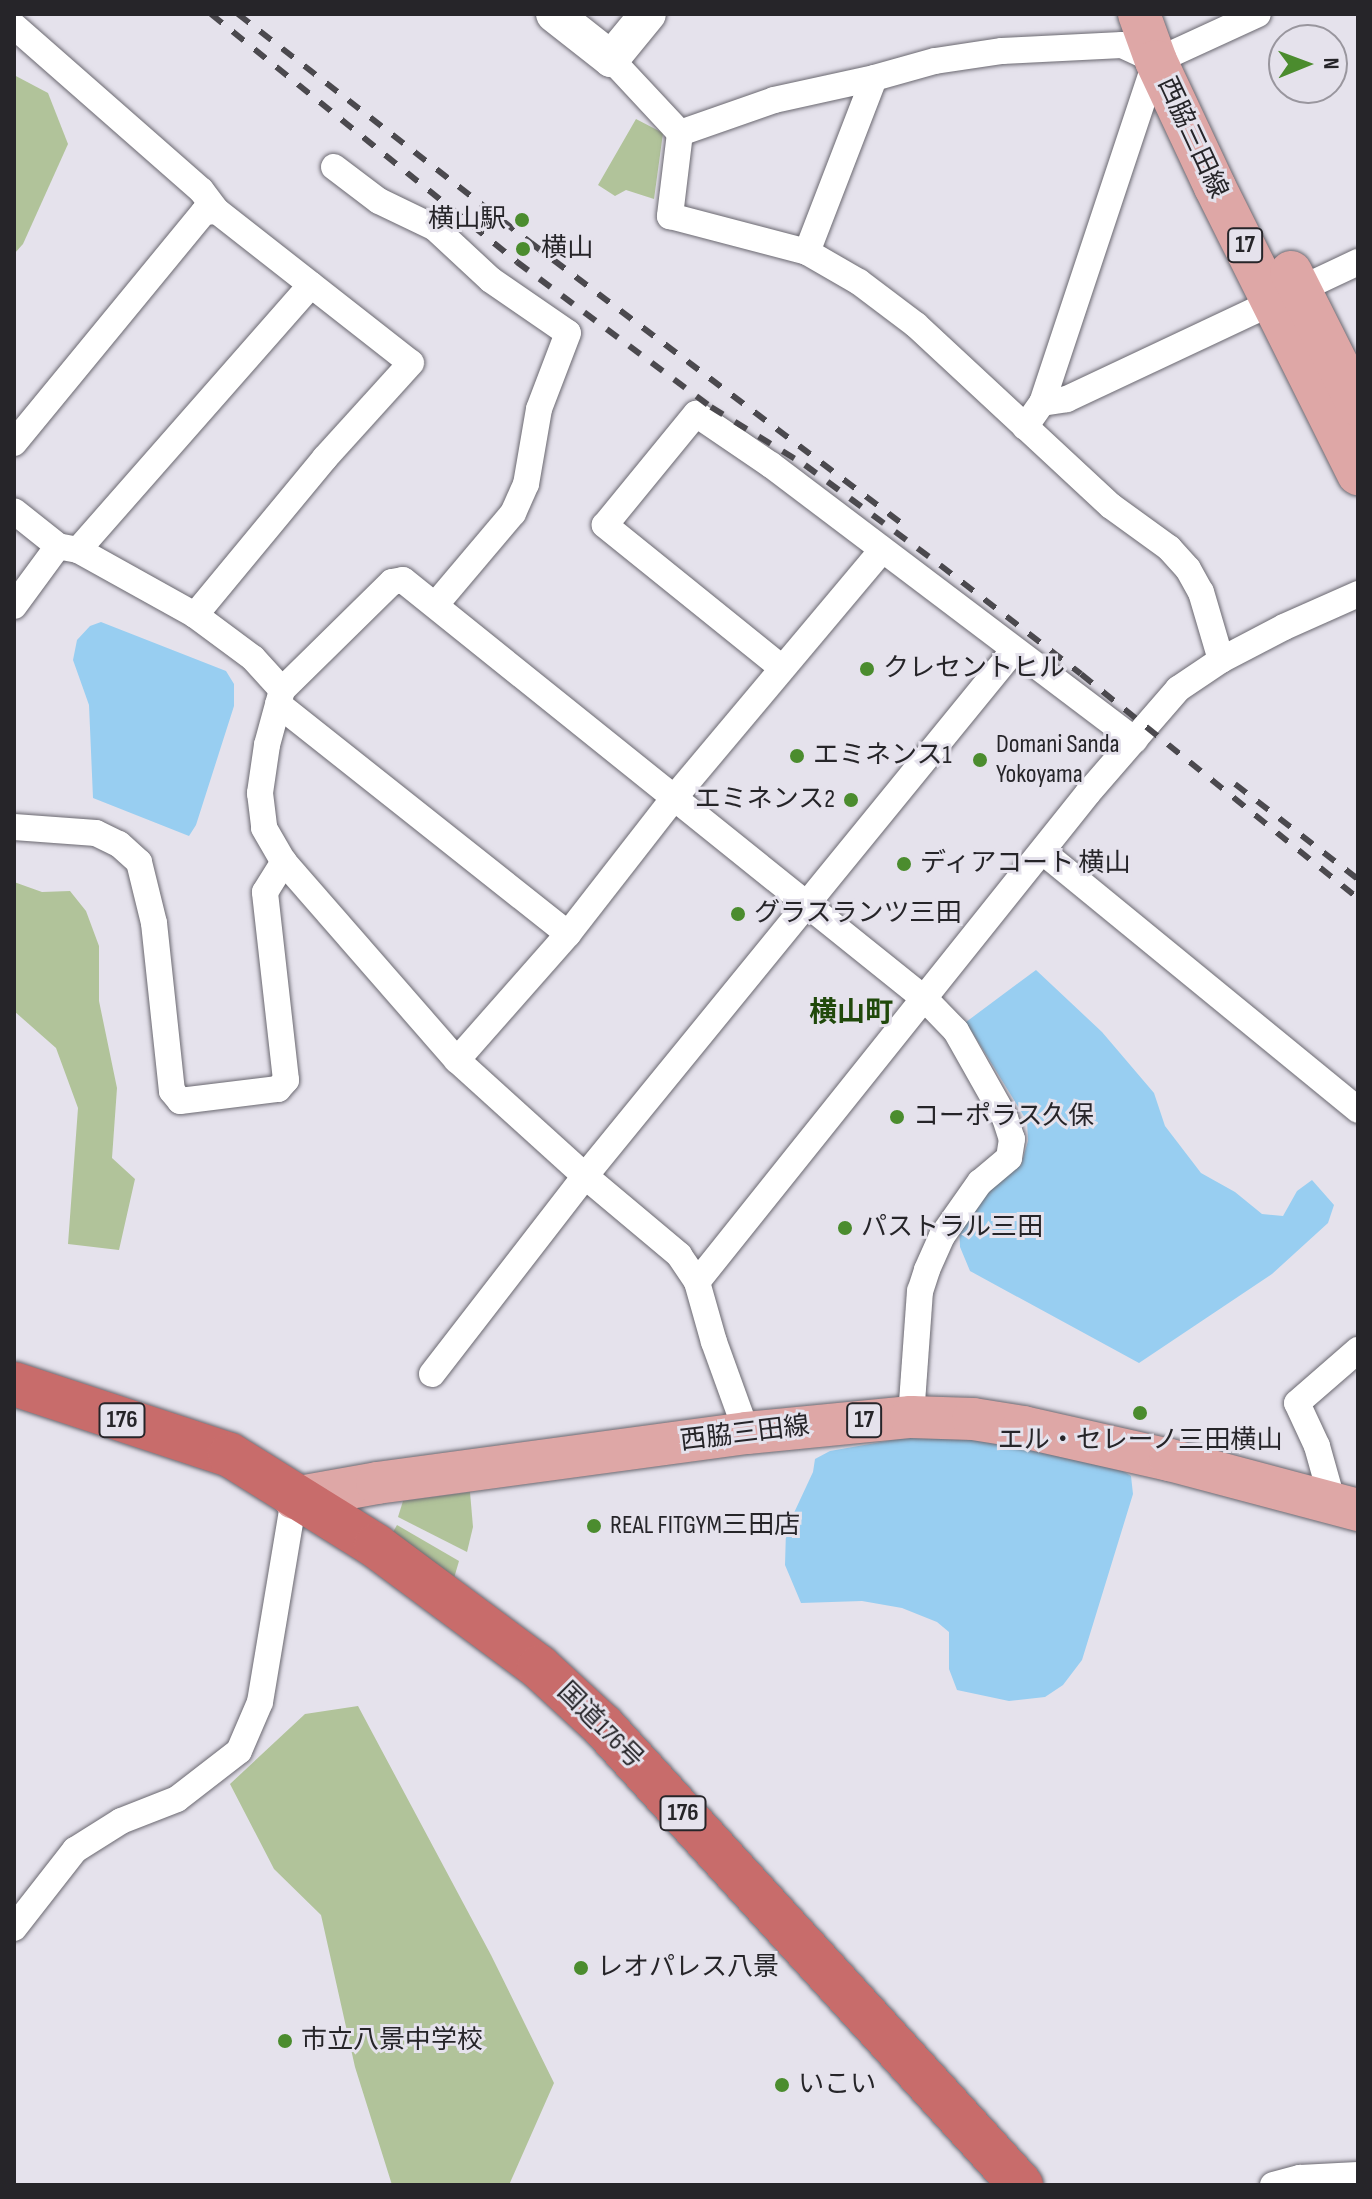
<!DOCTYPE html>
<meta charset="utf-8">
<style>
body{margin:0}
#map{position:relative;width:1372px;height:2199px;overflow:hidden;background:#e5e2ec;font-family:"Sofia Sans Condensed","Noto Sans JP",sans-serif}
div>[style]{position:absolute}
.green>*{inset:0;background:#b1c39a}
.water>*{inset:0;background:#98cef1}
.roads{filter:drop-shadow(0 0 2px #6a6870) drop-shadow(0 0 2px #6a6870)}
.street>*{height:26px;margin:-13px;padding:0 13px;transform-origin:13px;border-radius:13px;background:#fff}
.secondary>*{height:36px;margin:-18px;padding:0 18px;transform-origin:18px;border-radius:18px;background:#fff}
.primary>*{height:42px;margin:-21px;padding:0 21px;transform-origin:21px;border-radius:21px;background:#dea7a6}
.highway>*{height:44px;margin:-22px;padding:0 22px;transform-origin:22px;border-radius:22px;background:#c86c6b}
.rail>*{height:6px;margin-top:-3px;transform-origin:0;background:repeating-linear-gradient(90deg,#4b494e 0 14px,transparent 0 28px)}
.dots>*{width:22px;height:22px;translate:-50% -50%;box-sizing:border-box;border:4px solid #e5e2ec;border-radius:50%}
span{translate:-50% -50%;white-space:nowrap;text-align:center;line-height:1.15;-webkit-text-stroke:6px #e5e2ec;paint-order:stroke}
.shield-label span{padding:2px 6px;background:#e5e2ec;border:2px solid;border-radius:6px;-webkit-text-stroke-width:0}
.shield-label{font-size:24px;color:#262529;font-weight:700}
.street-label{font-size:26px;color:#262529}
.poi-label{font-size:26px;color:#262529}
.right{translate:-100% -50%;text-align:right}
.left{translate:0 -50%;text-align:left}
.neighbourhood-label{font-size:28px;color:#20490b;font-weight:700}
.frame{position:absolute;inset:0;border:16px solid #262529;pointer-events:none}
.north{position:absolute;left:1268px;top:24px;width:80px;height:80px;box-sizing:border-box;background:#e5e2ec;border:2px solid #99969e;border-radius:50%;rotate:89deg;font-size:22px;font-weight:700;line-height:32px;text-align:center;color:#262529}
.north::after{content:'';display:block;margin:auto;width:28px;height:36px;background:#4b8c2e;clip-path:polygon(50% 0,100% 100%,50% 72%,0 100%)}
</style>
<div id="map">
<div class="green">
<i style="clip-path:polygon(14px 75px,48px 93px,68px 144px,23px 244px,14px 254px)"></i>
<i style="clip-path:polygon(636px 119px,663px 133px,654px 199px,626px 190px,615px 196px,598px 185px)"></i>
<i style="clip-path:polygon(14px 882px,42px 892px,70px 891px,86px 911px,99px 946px,99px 1001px,117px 1088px,112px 1158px,135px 1179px,119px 1250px,68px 1244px,78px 1108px,56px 1048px,14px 1011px)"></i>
<i style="clip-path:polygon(470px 1492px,473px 1527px,467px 1552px,398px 1517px,403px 1501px)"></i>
<i style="clip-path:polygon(397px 1525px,459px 1561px,452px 1585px,393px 1532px)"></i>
<i style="clip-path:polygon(358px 1706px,491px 1955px,554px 2083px,509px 2185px,392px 2185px,355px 2067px,321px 1915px,274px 1869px,230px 1784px,305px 1714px)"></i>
</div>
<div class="water">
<i style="clip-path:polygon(101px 622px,226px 671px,234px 684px,234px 706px,196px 825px,189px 836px,93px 798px,89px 705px,73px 660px,77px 640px,90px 626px)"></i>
<i style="clip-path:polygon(1036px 970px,1102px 1032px,1154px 1093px,1165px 1126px,1201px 1173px,1235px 1192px,1262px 1214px,1283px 1216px,1297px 1191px,1312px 1180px,1334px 1205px,1328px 1223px,1272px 1274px,1139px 1363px,970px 1271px,960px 1247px,959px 1223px,982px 1192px,1021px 1165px,1028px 1141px,1027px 1121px,966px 1022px)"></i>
<i style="clip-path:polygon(927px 1434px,1005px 1438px,1118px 1468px,1131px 1476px,1133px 1494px,1082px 1660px,1063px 1685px,1045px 1697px,1009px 1701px,957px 1690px,949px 1669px,949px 1632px,937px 1622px,902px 1608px,862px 1601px,801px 1603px,785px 1565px,786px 1530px,813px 1472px,815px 1459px,830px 1451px)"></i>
</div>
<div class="roads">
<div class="street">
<i style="left:14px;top:26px;width:249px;rotate:41.3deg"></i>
<i style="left:201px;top:190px;width:26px;rotate:53deg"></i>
<i style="left:611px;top:59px;width:101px;rotate:47deg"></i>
<i style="left:680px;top:133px;width:84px;rotate:96.9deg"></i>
<i style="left:670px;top:216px;width:142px;rotate:14.7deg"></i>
<i style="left:807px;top:252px;width:60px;rotate:30deg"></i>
<i style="left:859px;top:282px;width:71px;rotate:37deg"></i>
<i style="left:916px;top:325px;width:266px;rotate:42.9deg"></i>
<i style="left:1111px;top:506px;width:72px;rotate:35.9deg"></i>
<i style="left:1169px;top:548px;width:28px;rotate:48deg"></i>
<i style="left:1188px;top:569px;width:26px;rotate:61deg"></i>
<i style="left:1201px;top:592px;width:71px;rotate:73.6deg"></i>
<i style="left:680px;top:133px;width:100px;rotate:-19.3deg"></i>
<i style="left:774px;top:100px;width:102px;rotate:-12.4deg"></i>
<i style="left:334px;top:167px;width:56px;rotate:37.1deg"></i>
<i style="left:379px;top:201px;width:62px;rotate:25.7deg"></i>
<i style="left:435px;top:228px;width:76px;rotate:42.9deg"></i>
<i style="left:491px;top:280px;width:93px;rotate:34.5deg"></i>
<i style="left:568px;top:333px;width:81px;rotate:110.9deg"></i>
<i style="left:539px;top:409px;width:76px;rotate:99.8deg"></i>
<i style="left:526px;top:484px;width:32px;rotate:114deg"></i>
<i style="left:513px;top:513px;width:119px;rotate:130.2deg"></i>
<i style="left:807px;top:252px;width:186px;rotate:-68.9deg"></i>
<i style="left:874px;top:78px;width:63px;rotate:-15.6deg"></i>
<i style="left:935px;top:61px;width:68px;rotate:-8.5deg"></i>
<i style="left:1002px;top:51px;width:120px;rotate:-2.9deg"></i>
<i style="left:1122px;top:45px;width:38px;rotate:25deg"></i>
<i style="left:1042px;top:403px;width:25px;rotate:-9deg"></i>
<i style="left:1067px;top:399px;width:322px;rotate:-25.2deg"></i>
<i style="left:1025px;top:427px;width:29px;rotate:-55deg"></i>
<i style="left:1042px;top:403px;width:360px;rotate:-71.6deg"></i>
<i style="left:1156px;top:61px;width:112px;rotate:-24.7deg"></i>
<i style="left:14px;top:443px;width:299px;rotate:-50.6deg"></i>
<i style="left:204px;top:212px;width:13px;rotate:-4deg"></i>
<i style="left:217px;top:211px;width:246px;rotate:38.1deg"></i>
<i style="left:411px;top:363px;width:128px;rotate:132.2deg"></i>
<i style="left:325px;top:458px;width:204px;rotate:129.6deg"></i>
<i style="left:195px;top:615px;width:134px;rotate:-150.9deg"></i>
<i style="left:78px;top:550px;width:20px;rotate:-169deg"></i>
<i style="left:58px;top:546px;width:56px;rotate:-141.5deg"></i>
<i style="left:78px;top:550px;width:353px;rotate:-48.7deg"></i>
<i style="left:14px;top:606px;width:74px;rotate:-53.7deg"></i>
<i style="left:195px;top:615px;width:72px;rotate:36.6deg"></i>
<i style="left:253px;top:658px;width:43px;rotate:47.8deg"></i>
<i style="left:282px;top:690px;width:57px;rotate:105.3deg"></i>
<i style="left:267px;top:745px;width:49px;rotate:98.3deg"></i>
<i style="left:260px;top:793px;width:35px;rotate:83deg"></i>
<i style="left:264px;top:828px;width:39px;rotate:60deg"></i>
<i style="left:284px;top:862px;width:263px;rotate:48.9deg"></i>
<i style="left:457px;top:1060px;width:173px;rotate:42.2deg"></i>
<i style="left:585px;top:1176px;width:123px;rotate:40deg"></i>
<i style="left:679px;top:1255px;width:32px;rotate:56deg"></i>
<i style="left:697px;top:1282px;width:62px;rotate:74.2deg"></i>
<i style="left:714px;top:1342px;width:97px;rotate:70.1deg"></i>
<i style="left:782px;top:668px;width:228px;rotate:-141.1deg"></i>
<i style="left:605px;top:525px;width:144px;rotate:-50.7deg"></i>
<i style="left:696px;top:414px;width:91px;rotate:34.2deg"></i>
<i style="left:771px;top:465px;width:456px;rotate:37.1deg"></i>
<i style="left:282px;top:690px;width:154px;rotate:-44.5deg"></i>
<i style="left:392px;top:582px;width:11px;rotate:-10deg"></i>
<i style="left:403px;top:580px;width:671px;rotate:38.77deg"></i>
<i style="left:926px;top:1000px;width:43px;rotate:45.9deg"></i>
<i style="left:956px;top:1031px;width:100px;rotate:60.6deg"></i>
<i style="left:1005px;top:1118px;width:22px;rotate:72deg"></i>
<i style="left:1012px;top:1139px;width:19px;rotate:99deg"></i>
<i style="left:1009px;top:1158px;width:38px;rotate:140deg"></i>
<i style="left:980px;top:1182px;width:66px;rotate:125.1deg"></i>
<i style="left:942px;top:1236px;width:37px;rotate:114deg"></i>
<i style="left:927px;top:1270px;width:22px;rotate:108deg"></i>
<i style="left:920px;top:1291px;width:126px;rotate:94.1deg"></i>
<i style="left:278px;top:704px;width:370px;rotate:38.4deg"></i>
<i style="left:14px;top:827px;width:82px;rotate:4.2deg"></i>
<i style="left:96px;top:833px;width:25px;rotate:26deg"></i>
<i style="left:119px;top:844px;width:27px;rotate:42deg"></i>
<i style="left:139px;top:862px;width:63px;rotate:76.2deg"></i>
<i style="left:154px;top:923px;width:169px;rotate:83.9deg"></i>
<i style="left:172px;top:1091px;width:13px;rotate:51deg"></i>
<i style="left:180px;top:1101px;width:99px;rotate:-7deg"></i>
<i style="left:278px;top:1089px;width:12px;rotate:-48deg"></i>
<i style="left:286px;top:1080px;width:189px;rotate:-96.4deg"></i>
<i style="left:265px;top:892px;width:36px;rotate:-58deg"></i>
<i style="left:1043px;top:852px;width:407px;rotate:39.3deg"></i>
<i style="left:457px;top:1060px;width:168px;rotate:-48.6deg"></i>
<i style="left:568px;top:934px;width:172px;rotate:-52.1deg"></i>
<i style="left:674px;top:798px;width:324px;rotate:-50deg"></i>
<i style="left:697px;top:1282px;width:626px;rotate:-51.35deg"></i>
<i style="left:1088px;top:793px;width:138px;rotate:-49.1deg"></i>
<i style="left:1178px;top:689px;width:52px;rotate:-34deg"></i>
<i style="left:1221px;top:660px;width:71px;rotate:-27.6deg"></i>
<i style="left:1284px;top:627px;width:81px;rotate:-24deg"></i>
<i style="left:432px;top:1374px;width:250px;rotate:-52.3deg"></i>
<i style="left:585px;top:1176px;width:679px;rotate:-50.8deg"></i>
<i style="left:1333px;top:1503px;width:59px;rotate:-105.7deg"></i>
<i style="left:1317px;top:1446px;width:47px;rotate:-114.9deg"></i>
<i style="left:1297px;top:1403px;width:81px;rotate:-41deg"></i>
<i style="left:14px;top:1928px;width:99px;rotate:-52deg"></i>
<i style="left:75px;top:1850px;width:54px;rotate:-32.2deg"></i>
<i style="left:121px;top:1821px;width:60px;rotate:-21.4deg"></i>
<i style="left:177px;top:1799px;width:78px;rotate:-37.7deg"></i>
<i style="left:239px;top:1751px;width:53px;rotate:-66.8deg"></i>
<i style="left:260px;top:1702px;width:207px;rotate:-80.5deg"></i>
<i style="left:1273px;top:2185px;width:28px;rotate:-15deg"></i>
<i style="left:1300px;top:2178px;width:58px;rotate:-3deg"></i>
</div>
<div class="secondary">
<i style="left:554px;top:14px;width:73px;rotate:38.3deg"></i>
<i style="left:611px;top:59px;width:58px;rotate:-50.6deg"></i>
</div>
<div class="primary">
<i style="left:1139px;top:14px;width:50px;rotate:70.1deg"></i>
<i style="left:1156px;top:61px;width:139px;rotate:64.9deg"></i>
<i style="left:1215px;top:187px;width:321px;rotate:63.5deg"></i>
<i style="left:1291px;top:272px;width:149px;rotate:63.3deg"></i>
<i style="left:294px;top:1498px;width:84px;rotate:-10.2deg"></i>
<i style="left:377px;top:1483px;width:373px;rotate:-7.7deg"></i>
<i style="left:747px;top:1433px;width:165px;rotate:-5.6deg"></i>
<i style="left:911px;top:1417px;width:62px;rotate:1.8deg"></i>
<i style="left:973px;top:1419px;width:51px;rotate:9.1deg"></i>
<i style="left:1023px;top:1427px;width:151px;rotate:12.7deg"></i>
<i style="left:1170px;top:1460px;width:195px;rotate:14.9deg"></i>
</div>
<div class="highway">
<i style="left:14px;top:1384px;width:227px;rotate:18.2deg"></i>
<i style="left:230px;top:1455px;width:172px;rotate:31.9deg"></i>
<i style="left:376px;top:1546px;width:203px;rotate:36.6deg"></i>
<i style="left:539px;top:1667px;width:87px;rotate:42.7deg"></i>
<i style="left:603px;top:1726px;width:621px;rotate:47.68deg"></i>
</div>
</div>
<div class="rail">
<i style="left:211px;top:14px;width:394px;rotate:39deg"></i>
<i style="left:517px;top:262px;width:242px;rotate:36.8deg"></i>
<i style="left:711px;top:407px;width:110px;rotate:31.7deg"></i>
<i style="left:805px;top:465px;width:168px;rotate:36.5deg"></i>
<i style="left:940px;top:565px;width:178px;rotate:37.7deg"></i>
<i style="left:1081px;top:674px;width:356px;rotate:39deg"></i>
<i style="left:238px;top:14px;width:372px;rotate:38deg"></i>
<i style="left:531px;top:243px;width:468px;rotate:37.1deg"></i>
<i style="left:1235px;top:784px;width:155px;rotate:37.7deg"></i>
</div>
<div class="dots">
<i style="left:522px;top:220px;background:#4b8c2e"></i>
<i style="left:523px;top:249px;background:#4b8c2e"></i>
<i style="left:867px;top:669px;background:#4b8c2e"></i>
<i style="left:797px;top:756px;background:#4b8c2e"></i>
<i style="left:980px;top:760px;background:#4b8c2e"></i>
<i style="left:851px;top:800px;background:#4b8c2e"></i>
<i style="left:904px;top:864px;background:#4b8c2e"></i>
<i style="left:738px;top:914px;background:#4b8c2e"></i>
<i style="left:897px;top:1117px;background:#4b8c2e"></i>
<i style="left:845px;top:1228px;background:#4b8c2e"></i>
<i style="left:1140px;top:1413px;background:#4b8c2e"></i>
<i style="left:594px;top:1526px;background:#4b8c2e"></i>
<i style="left:581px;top:1968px;background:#4b8c2e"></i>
<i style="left:285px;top:2041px;background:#4b8c2e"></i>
<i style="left:782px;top:2085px;background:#4b8c2e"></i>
</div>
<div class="shield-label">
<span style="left:1245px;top:245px">17</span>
<span style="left:122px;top:1420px">176</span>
<span style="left:864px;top:1420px">17</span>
<span style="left:683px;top:1813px">176</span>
</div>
<div class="street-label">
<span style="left:1192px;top:138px;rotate:65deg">西脇三田線</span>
<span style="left:745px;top:1434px;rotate:-7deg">西脇三田線</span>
<span style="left:600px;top:1726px;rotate:45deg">国道176号</span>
</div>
<div class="poi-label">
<span class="right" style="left:506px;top:220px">横山駅</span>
<span class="left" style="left:541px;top:249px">横山</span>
<span class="left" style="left:883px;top:669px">クレセントヒル</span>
<span class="left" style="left:996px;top:760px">Domani Sanda<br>Yokoyama</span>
<span class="left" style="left:813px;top:756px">エミネンス1</span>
<span class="right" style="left:835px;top:800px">エミネンス2</span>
<span class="left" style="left:920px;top:864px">ディアコート 横山</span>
<span class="left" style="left:754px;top:914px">グラスランツ三田</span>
<span class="left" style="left:913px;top:1117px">コーポラス久保</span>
<span class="left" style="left:861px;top:1228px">パストラル三田</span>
<span style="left:1140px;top:1441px">エル・セレーノ三田横山</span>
<span class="left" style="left:610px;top:1526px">REAL FITGYM三田店</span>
<span class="left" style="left:597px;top:1968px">レオパレス八景</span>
<span class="left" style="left:301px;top:2041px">市立八景中学校</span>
<span class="left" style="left:798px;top:2085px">いこい</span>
</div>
<div class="neighbourhood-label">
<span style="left:851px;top:1013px">横山町</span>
</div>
<div class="frame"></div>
<div class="north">N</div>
</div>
